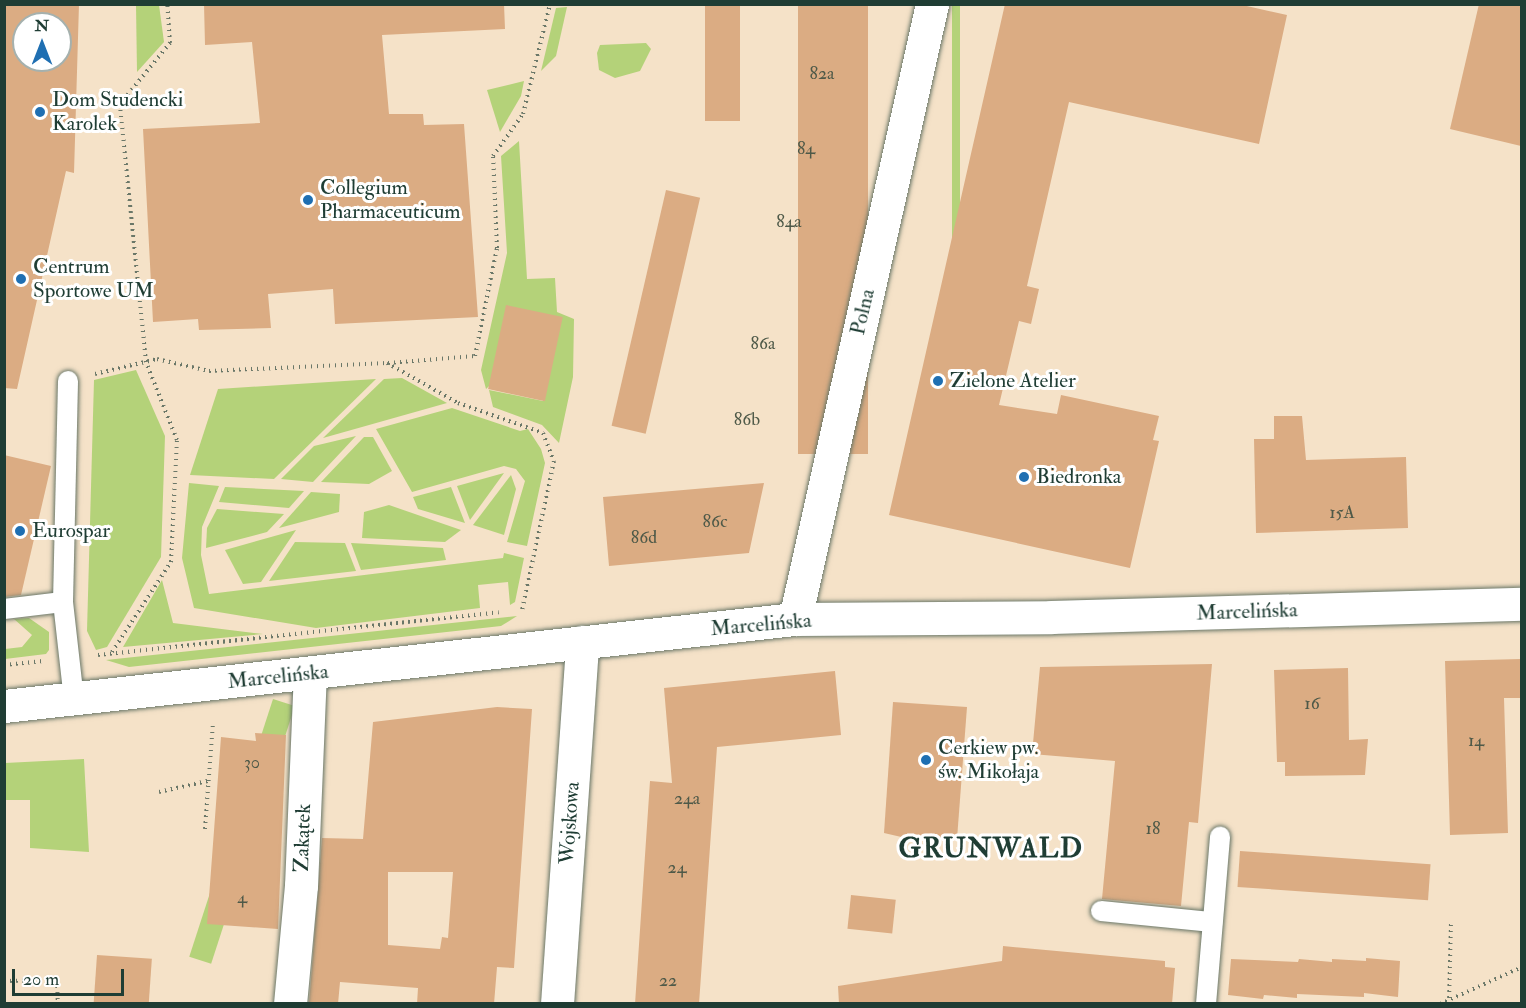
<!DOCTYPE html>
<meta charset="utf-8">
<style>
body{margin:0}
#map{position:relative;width:1526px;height:1008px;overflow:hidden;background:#f5e2c8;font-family:"IM FELL Double Pica",serif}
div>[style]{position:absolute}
.green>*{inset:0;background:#b4d279;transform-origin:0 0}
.building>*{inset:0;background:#dbac83;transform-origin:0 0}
.path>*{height:4px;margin-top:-2px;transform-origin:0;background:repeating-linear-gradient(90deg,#6a7768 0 1.5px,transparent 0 6px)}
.roads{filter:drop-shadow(0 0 2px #6a7768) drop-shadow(0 0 2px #6a7768)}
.service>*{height:20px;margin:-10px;padding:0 10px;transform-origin:10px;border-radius:10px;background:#fff}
.minor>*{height:33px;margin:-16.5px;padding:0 16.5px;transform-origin:16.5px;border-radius:16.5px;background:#fff}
.dots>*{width:16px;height:16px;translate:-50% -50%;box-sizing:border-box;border:3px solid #fff;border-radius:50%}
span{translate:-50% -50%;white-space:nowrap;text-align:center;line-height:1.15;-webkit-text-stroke:6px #fff;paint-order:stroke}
.number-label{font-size:18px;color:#4e5948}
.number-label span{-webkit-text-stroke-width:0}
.poi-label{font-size:21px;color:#1f3d34}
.left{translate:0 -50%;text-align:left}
.street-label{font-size:21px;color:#1f3d34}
.district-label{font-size:27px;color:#1f3d34;font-weight:700;letter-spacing:1.5px}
.frame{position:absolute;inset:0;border:6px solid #1f3d34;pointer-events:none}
.north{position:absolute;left:12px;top:12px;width:60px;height:60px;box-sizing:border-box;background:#fff;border:2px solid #a5b1ae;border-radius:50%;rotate:0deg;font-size:16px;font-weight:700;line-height:24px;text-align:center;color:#1f3d34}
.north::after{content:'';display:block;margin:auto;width:21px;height:27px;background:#1f6fb2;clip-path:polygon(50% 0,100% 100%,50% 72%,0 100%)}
.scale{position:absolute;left:12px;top:969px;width:112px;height:27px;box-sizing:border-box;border:3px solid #1f3d34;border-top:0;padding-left:8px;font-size:18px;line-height:21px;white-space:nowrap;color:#1f3d34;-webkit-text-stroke:4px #fff;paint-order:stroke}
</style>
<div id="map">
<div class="green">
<i style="clip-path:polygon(136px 5px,159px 5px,164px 42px,137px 72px)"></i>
<i style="left:952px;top:5px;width:8px;height:407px"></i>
<i style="clip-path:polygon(567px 7px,556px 56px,541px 71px,556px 8px)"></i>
<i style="clip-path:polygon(646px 43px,651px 49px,640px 71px,615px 78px,599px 70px,597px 53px,600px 45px)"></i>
<i style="clip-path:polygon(524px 81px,521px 96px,500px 132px,487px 90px)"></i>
<i style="clip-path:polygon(519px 141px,527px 279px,555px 278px,557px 312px,574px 319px,573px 377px,559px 443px,542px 425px,493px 407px,489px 390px,543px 401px,562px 317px,486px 389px,481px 370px,507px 253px,501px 156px)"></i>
<i style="clip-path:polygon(136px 370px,165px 436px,161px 557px,107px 647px,96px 650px,87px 631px,94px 380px)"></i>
<i style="clip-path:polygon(402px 378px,447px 403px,323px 438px,384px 379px)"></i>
<i style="clip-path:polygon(376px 379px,274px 479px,190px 475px,218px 389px)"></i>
<i style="clip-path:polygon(452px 408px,520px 431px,528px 429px,541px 449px,545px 463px,527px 546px,507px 542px,525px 481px,516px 469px,504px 466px,412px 492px,376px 429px)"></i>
<i style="clip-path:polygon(356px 436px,313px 482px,281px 479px,314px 446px)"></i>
<i style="clip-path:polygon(364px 437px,373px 437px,392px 471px,369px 484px,321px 482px)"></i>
<i style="clip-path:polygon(504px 473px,470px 520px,457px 486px)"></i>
<i style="clip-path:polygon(511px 475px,516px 489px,504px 535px,473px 525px)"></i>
<i style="clip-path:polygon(189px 483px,219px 486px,202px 527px,201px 555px,209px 594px,503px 558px,504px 553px,524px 558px,515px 602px,510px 605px,508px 582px,478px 585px,480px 608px,316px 628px,194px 608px,182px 558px)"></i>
<i style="clip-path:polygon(225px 487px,304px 491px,289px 508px,219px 502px)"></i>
<i style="clip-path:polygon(451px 487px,465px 523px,418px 509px,413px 497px)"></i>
<i style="clip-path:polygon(311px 492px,340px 494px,339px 512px,279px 528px)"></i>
<i style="clip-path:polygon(389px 505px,461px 530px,445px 542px,362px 538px,364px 512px)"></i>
<i style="clip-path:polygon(217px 509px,284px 514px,267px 532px,206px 548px,207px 528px)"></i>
<i style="clip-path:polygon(296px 530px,261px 582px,243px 584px,225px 550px)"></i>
<i style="clip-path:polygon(295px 542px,345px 543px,356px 571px,269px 581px)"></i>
<i style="clip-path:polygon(351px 543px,443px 548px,446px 560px,361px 570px)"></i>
<i style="clip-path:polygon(162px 580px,173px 623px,263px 634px,123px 647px)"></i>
<i style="clip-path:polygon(517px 616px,501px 626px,129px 667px,106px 660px)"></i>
<i style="clip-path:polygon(29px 618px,49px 632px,49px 650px,46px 654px,5px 659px,5px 649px,22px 647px,32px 635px,14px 619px)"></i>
<i style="left:273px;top:699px;width:23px;height:271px;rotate:18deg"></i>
<i style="clip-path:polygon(84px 759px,89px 852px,30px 848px,30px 800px,5px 800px,5px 763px)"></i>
</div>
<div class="building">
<i style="clip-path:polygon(evenodd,4px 4px,79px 4px,74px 173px,66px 171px,17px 389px,4px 388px,4px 4px,24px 24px,60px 24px,60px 60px,24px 60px,24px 24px)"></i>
<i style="clip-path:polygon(204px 4px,504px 4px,505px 29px,382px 35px,389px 114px,423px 114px,424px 125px,464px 124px,478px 317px,335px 324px,333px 289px,268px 294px,271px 328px,199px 330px,198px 319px,153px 322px,143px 129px,260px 123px,252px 42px,205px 45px)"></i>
<i style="left:705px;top:4px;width:35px;height:117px"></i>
<i style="left:798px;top:4px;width:70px;height:450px"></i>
<i style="clip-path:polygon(1005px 4px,1238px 4px,1287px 15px,1259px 144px,1069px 102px,1027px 286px,1039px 289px,1031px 324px,1019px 321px,999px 405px,1057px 414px,1061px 395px,1159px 416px,1153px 440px,1159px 441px,1130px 568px,889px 515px)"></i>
<i style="clip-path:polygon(1479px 4px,1521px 4px,1521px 146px,1450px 129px)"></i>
<i style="left:666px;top:190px;width:35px;height:242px;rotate:13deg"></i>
<i style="left:506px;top:305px;width:58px;height:86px;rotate:12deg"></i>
<i style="clip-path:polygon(1274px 416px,1302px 416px,1306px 460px,1406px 457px,1408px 528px,1256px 533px,1254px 439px,1274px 439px)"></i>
<i style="clip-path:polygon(4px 455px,51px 466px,21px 595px,4px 597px)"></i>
<i style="clip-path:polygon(764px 483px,749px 553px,609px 566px,603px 497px)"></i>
<i style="clip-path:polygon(1521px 659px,1521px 698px,1504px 698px,1508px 833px,1450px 835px,1445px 661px)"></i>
<i style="clip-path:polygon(1212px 664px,1198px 823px,1189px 822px,1181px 906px,1102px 899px,1115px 761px,1032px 754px,1040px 667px)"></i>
<i style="clip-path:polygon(1348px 668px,1349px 740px,1368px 739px,1365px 775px,1285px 776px,1285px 762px,1277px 762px,1274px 670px)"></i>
<i style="clip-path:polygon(835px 671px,841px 735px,717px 747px,699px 1004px,635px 1004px,650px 781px,672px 783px,664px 688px)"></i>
<i style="clip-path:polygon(893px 702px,967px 707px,957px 839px,910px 839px,884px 833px)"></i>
<i style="clip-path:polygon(evenodd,497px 707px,532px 709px,514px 968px,497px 967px,494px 1004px,417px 1004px,418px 988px,340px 982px,338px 1004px,309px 1004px,322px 838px,363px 839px,373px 722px,497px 707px,388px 872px,453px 872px,448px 938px,442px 937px,440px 949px,388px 945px,388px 872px)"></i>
<i style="clip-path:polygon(255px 733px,286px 735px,278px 929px,207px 924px,221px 737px,256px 741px)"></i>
<i style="left:1240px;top:851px;width:191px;height:36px;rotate:4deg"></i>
<i style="left:851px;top:895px;width:45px;height:34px;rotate:6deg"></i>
<i style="clip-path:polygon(1003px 946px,1165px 961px,1165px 967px,1175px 968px,1172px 1004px,839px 1004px,838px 986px,1002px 961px)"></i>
<i style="left:97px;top:955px;width:55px;height:49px;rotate:4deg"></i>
<i style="clip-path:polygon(1366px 958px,1400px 961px,1398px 997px,1364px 993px,1364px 997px,1297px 994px,1297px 998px,1264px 995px,1263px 999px,1228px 995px,1231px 959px,1298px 962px,1299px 959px,1332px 962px,1332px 959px,1366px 961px)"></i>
</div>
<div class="path">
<i style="left:388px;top:363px;width:87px;rotate:-4.6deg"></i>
<i style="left:475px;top:356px;width:110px;rotate:-78.5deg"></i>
<i style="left:497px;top:248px;width:92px;rotate:-92.5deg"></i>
<i style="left:493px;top:156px;width:52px;rotate:-54.5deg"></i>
<i style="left:523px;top:114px;width:113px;rotate:-76.2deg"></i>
<i style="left:95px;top:374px;width:64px;rotate:-13.6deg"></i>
<i style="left:157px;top:359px;width:53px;rotate:13deg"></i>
<i style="left:209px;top:371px;width:178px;rotate:-2.6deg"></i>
<i style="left:387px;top:363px;width:81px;rotate:29.4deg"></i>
<i style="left:458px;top:403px;width:90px;rotate:19.4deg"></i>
<i style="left:543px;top:433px;width:30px;rotate:69deg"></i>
<i style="left:554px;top:461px;width:152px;rotate:102.1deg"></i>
<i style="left:112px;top:652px;width:108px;rotate:-56.8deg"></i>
<i style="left:171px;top:562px;width:122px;rotate:-87.2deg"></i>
<i style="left:177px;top:440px;width:84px;rotate:-111.7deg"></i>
<i style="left:146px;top:362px;width:259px;rotate:-95.8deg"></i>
<i style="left:120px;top:104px;width:79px;rotate:-50.7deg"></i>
<i style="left:170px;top:43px;width:39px;rotate:-94deg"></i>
<i style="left:98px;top:655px;width:403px;rotate:-6.1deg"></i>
<i style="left:4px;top:665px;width:39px;rotate:-6deg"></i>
<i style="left:159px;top:792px;width:50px;rotate:-12.7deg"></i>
<i style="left:205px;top:829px;width:106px;rotate:-85.7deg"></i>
<i style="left:4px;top:981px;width:53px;rotate:-1.1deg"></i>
<i style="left:57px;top:980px;width:24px;rotate:88deg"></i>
<i style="left:1440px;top:1004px;width:90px;rotate:-24.3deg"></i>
<i style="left:1449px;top:1004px;width:80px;rotate:-88.6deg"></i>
</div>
<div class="roads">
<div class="service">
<i style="left:63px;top:602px;width:221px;rotate:-88.7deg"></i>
<i style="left:4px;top:609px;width:59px;rotate:-6.8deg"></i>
<i style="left:63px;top:602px;width:99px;rotate:83.6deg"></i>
<i style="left:1101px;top:911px;width:112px;rotate:5.7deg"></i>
<i style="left:1206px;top:1004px;width:168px;rotate:-85.2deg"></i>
</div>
<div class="minor">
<i style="left:795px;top:619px;width:630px;rotate:-77.44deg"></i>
<i style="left:4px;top:706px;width:796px;rotate:-6.28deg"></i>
<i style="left:795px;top:619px;width:256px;rotate:-0.4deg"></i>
<i style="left:1051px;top:617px;width:471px;rotate:-1.6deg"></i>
<i style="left:290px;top:1004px;width:119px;rotate:-84.7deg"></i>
<i style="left:301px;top:886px;width:213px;rotate:-87.6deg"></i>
<i style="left:557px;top:1004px;width:363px;rotate:-86deg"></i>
</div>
</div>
<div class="dots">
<i style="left:40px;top:112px;background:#1f6fb2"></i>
<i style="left:308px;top:200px;background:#1f6fb2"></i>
<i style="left:21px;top:279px;background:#1f6fb2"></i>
<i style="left:938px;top:381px;background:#1f6fb2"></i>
<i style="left:1024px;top:477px;background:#1f6fb2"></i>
<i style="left:20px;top:531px;background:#1f6fb2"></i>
<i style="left:926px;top:760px;background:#1f6fb2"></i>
</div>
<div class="number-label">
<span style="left:822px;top:74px">82a</span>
<span style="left:806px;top:149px">84</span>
<span style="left:789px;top:222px">84a</span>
<span style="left:763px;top:344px">86a</span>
<span style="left:747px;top:420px">86b</span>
<span style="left:1342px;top:513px">15A</span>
<span style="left:715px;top:522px">86c</span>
<span style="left:644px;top:538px">86d</span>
<span style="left:1312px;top:704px">16</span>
<span style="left:1476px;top:741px">14</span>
<span style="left:252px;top:763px">30</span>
<span style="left:687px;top:799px">24a</span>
<span style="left:1153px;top:829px">18</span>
<span style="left:677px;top:868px">24</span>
<span style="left:242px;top:898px">4</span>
<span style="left:668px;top:981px">22</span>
</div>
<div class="poi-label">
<span class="left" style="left:52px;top:112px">Dom Studencki<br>Karolek</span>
<span class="left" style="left:320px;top:200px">Collegium<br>Pharmaceuticum</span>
<span class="left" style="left:33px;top:279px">Centrum<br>Sportowe UM</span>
<span class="left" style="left:950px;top:381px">Zielone Atelier</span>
<span class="left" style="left:1036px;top:477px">Biedronka</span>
<span class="left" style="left:32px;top:531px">Eurospar</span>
<span class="left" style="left:938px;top:760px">Cerkiew pw.<br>św. Mikołaja</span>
</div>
<div class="street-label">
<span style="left:863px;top:312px;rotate:-77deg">Polna</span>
<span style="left:1247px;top:612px;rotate:-2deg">Marcelińska</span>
<span style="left:761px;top:625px;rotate:-5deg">Marcelińska</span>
<span style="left:278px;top:677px;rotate:-6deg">Marcelińska</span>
<span style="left:570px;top:823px;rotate:-86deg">Wojskowa</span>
<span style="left:303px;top:838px;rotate:-88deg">Zakątek</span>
</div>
<div class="district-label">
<span style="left:991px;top:849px">GRUNWALD</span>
</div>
<div class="frame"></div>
<div class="north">N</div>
<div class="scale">20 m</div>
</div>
